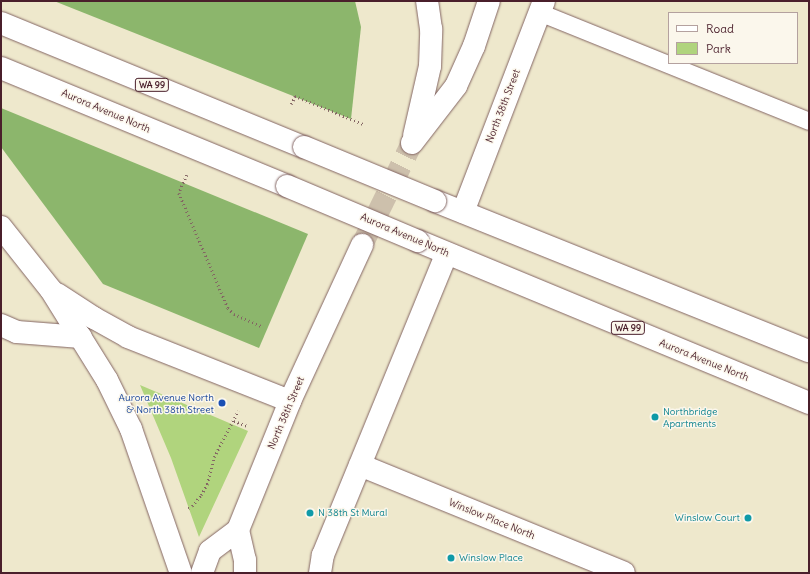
<!DOCTYPE html>
<style>
body{margin:0}
#map{position:relative;width:810px;height:574px;overflow:hidden;background:#eee8cc;font-family:Delius,sans-serif}
div>[style]{position:absolute}
.green>*{inset:0;background:#b0d47d}
.forest>*{inset:0;background:#8cb66c}
.secondary-tunnel>*{height:22px;margin-top:-11px;transform-origin:0;background:repeating-linear-gradient(90deg,#cdc0ac 0 22px,transparent 0 33px)}
.path>*{height:2.5px;margin-top:-1.25px;transform-origin:0;background:repeating-linear-gradient(90deg,#836563 0 1px,transparent 0 4px)}
.roads{filter:drop-shadow(0 0 1px #836563) drop-shadow(0 0 1px #836563)}
.service>*{height:17px;margin:-8.5px;padding:0 8.5px;transform-origin:8.5px;border-radius:8.5px;background:#fff}
.minor>*{height:22px;margin:-11px;padding:0 11px;transform-origin:11px;border-radius:11px;background:#fff}
.secondary>*{height:22px;margin:-11px;padding:0 11px;transform-origin:11px;border-radius:11px;background:#fff}
.trunk>*{height:22px;margin:-11px;padding:0 11px;transform-origin:11px;border-radius:11px;background:#fff}
.bridges{filter:drop-shadow(0 0 1px #836563) drop-shadow(0 0 1px #836563)}
.trunk-bridge>*{height:22px;margin:-11px;padding:0 11px;transform-origin:11px;border-radius:11px;background:#fff}
.dots>*{width:11px;height:11px;translate:-50% -50%;box-sizing:border-box;border:2px solid #fbf7ec;border-radius:50%}
span{translate:-50% -50%;white-space:nowrap;text-align:center;line-height:1.15;-webkit-text-stroke:3px #fbf7ec;paint-order:stroke}
.shield-label span{padding:1px 3px;background:#fbf7ec;border:1px solid;border-radius:3px;-webkit-text-stroke-width:0}
.shield-label{font-size:9px;color:#4a1f2b;font-weight:700}
.street-label{font-size:10px;color:#4a1f2b}
.transit-label{font-size:10px;color:#164399}
.right{translate:-100% -50%;text-align:right}
.culture-label{font-size:10px;color:#0d838f}
.left{translate:0 -50%;text-align:left}
.frame{position:absolute;inset:0;border:2px solid #4a1f2b;pointer-events:none}
.legend{position:absolute;left:668px;top:12px;width:130px;height:52px;box-sizing:border-box;background:#fbf7ec;border:1px solid #b4a19f;margin:0;padding:5px 7px;list-style:none;font-size:12px;color:#4a1f2b}
.legend li{display:flex;align-items:center;gap:8px;height:20px}
.legend b{width:20px;border:1px solid #b4a19f}
</style>
<div id="map">
<div class="green">
<i style="clip-path:polygon(140px 385px,248px 431px,199px 537px,171px 458px)"></i>
</div>
<div class="forest">
<i style="clip-path:polygon(54px 1px,355px 1px,361px 27px,351px 119px)"></i>
<i style="clip-path:polygon(1px 108px,308px 234px,259px 348px,103px 284px,1px 147px)"></i>
</div>
<div class="secondary-tunnel">
<i style="left:362px;top:245px;width:114px;rotate:-63.9deg"></i>
</div>
<div class="path">
<i style="left:291px;top:104px;width:9px;rotate:-63deg"></i>
<i style="left:295px;top:96px;width:74px;rotate:22.4deg"></i>
<i style="left:187px;top:175px;width:20px;rotate:114deg"></i>
<i style="left:179px;top:193px;width:125px;rotate:66.9deg"></i>
<i style="left:228px;top:308px;width:8px;rotate:45deg"></i>
<i style="left:234px;top:314px;width:30px;rotate:24deg"></i>
<i style="left:234px;top:421px;width:15px;rotate:20deg"></i>
<i style="left:188px;top:508px;width:4px;rotate:-27deg"></i>
<i style="left:192px;top:506px;width:14px;rotate:-51deg"></i>
<i style="left:201px;top:495px;width:13px;rotate:-61deg"></i>
<i style="left:207px;top:484px;width:28px;rotate:-75deg"></i>
<i style="left:214px;top:457px;width:52px;rotate:-62.4deg"></i>
</div>
<div class="roads">
<div class="service">
<i style="left:539px;top:12px;width:291px;rotate:22deg"></i>
</div>
<div class="minor">
<i style="left:463px;top:212px;width:226px;rotate:-69deg"></i>
<i style="left:1px;top:325px;width:17px;rotate:24deg"></i>
<i style="left:17px;top:332px;width:64px;rotate:4.5deg"></i>
<i style="left:360px;top:465px;width:285px;rotate:22.2deg"></i>
<i style="left:320px;top:573px;width:18px;rotate:-81deg"></i>
<i style="left:323px;top:555px;width:326px;rotate:-67.7deg"></i>
</div>
<div class="secondary">
<i style="left:414px;top:136px;width:72px;rotate:-77.1deg"></i>
<i style="left:430px;top:66px;width:37px;rotate:-88deg"></i>
<i style="left:431px;top:29px;width:28px;rotate:-98deg"></i>
<i style="left:412px;top:143px;width:72px;rotate:-52.3deg"></i>
<i style="left:456px;top:86px;width:44px;rotate:-65.8deg"></i>
<i style="left:474px;top:46px;width:47px;rotate:-71.6deg"></i>
<i style="left:238px;top:530px;width:31px;rotate:77deg"></i>
<i style="left:245px;top:560px;width:13px;rotate:90deg"></i>
<i style="left:202px;top:573px;width:23px;rotate:-70deg"></i>
<i style="left:210px;top:551px;width:35px;rotate:-37deg"></i>
<i style="left:238px;top:530px;width:139px;rotate:-68deg"></i>
<i style="left:290px;top:401px;width:172px;rotate:-65.2deg"></i>
</div>
<div class="trunk">
<i style="left:1px;top:23px;width:327px;rotate:22.3deg"></i>
<i style="left:1px;top:68px;width:309px;rotate:22.4deg"></i>
<i style="left:435px;top:201px;width:403px;rotate:21.9deg"></i>
<i style="left:1px;top:227px;width:80px;rotate:51.6deg"></i>
<i style="left:51px;top:290px;width:106px;rotate:58.1deg"></i>
<i style="left:107px;top:380px;width:55px;rotate:63.9deg"></i>
<i style="left:131px;top:429px;width:152px;rotate:70.9deg"></i>
<i style="left:418px;top:241px;width:423px;rotate:22.5deg"></i>
<i style="left:57px;top:294px;width:44px;rotate:33deg"></i>
<i style="left:94px;top:318px;width:39px;rotate:29deg"></i>
<i style="left:128px;top:337px;width:174px;rotate:21.6deg"></i>
</div>
</div>
<div class="bridges">
<div class="trunk-bridge">
<i style="left:304px;top:147px;width:142px;rotate:22.4deg"></i>
<i style="left:287px;top:186px;width:142px;rotate:22.8deg"></i>
</div>
</div>
<div class="dots">
<i style="left:222px;top:403px;background:#1a4fb4"></i>
<i style="left:655px;top:417px;background:#0f9aa8"></i>
<i style="left:310px;top:513px;background:#0f9aa8"></i>
<i style="left:748px;top:518px;background:#0f9aa8"></i>
<i style="left:451px;top:558px;background:#0f9aa8"></i>
</div>
<div class="shield-label">
<span style="left:152px;top:85px">WA 99</span>
<span style="left:628px;top:328px">WA 99</span>
</div>
<div class="street-label">
<span style="left:503px;top:106px;rotate:-69deg">North 38th Street</span>
<span style="left:106px;top:111px;rotate:23deg">Aurora Avenue North</span>
<span style="left:405px;top:235px;rotate:23deg">Aurora Avenue North</span>
<span style="left:704px;top:360px;rotate:22deg">Aurora Avenue North</span>
<span style="left:286px;top:413px;rotate:-67deg">North 38th Street</span>
<span style="left:492px;top:519px;rotate:22deg">Winslow Place North</span>
</div>
<div class="transit-label">
<span class="right" style="left:214px;top:403px">Aurora Avenue North<br>&amp; North 38th Street</span>
</div>
<div class="culture-label">
<span class="left" style="left:663px;top:417px">Northbridge<br>Apartments</span>
<span class="left" style="left:318px;top:513px">N 38th St Mural</span>
<span class="right" style="left:740px;top:518px">Winslow Court</span>
<span class="left" style="left:459px;top:558px">Winslow Place</span>
</div>
<div class="frame"></div>
<ul class="legend">
<li><b style="height:5px;background:#fff"></b>Road</li>
<li><b style="height:11px;background:#b0d47d"></b>Park</li>
</ul>
</div>
